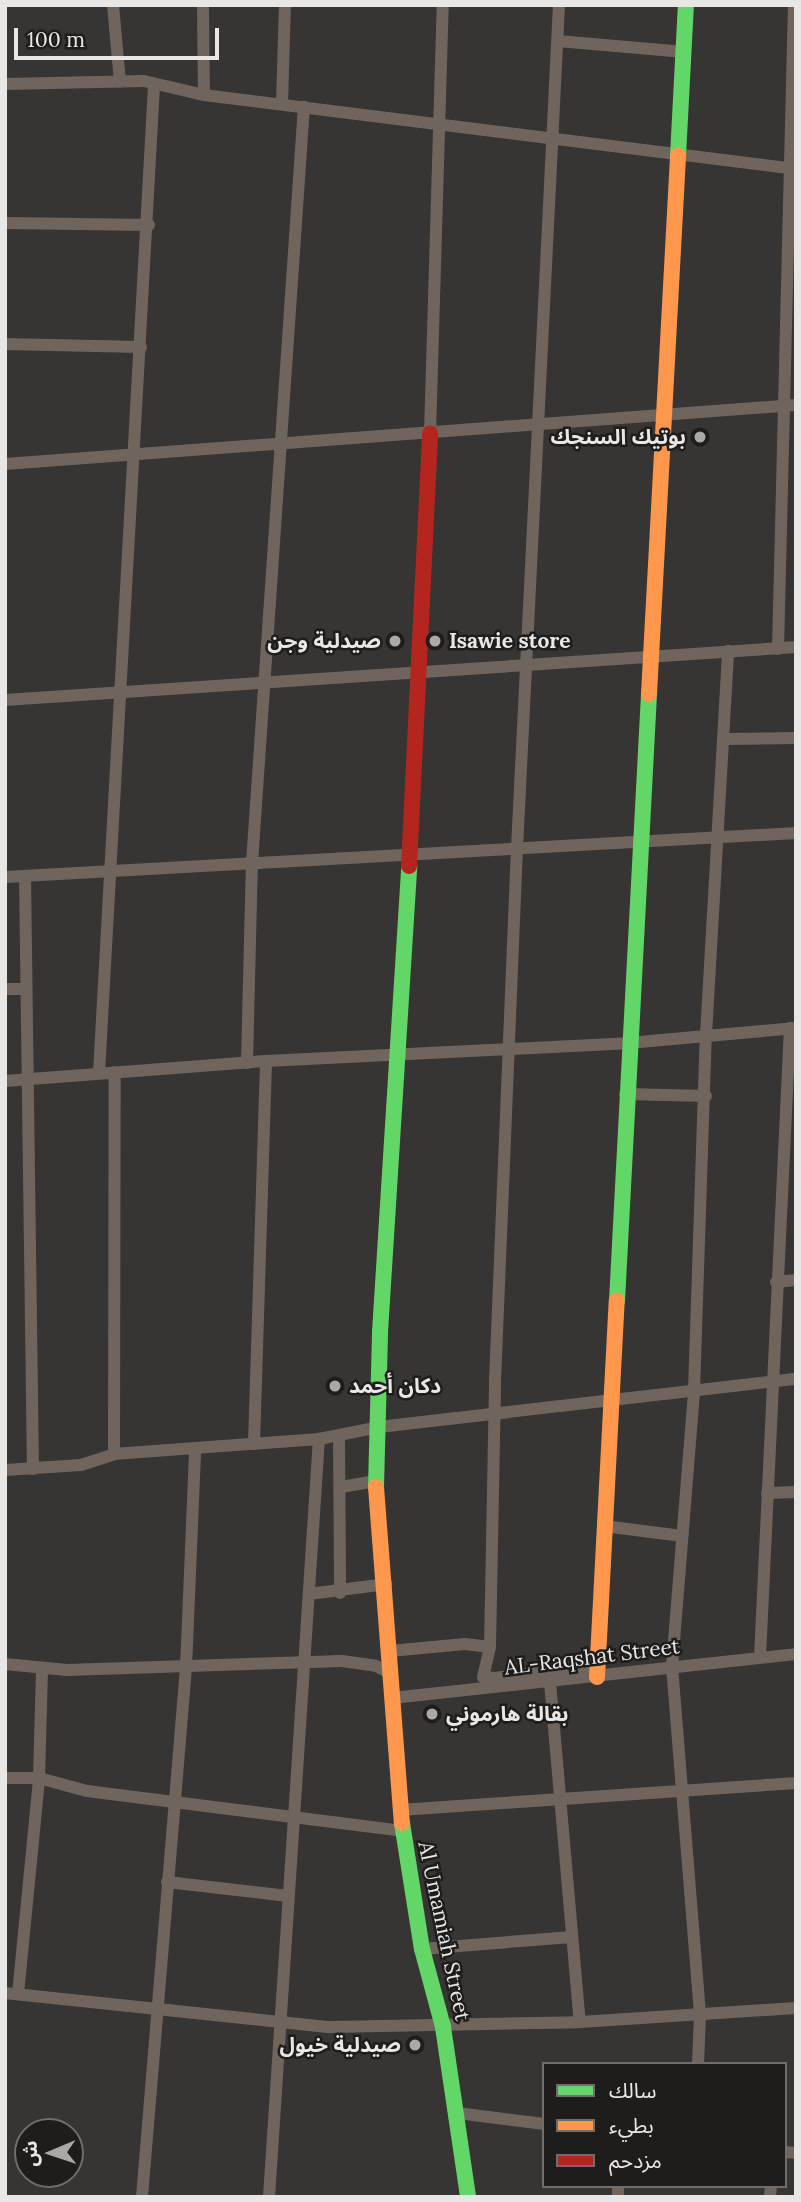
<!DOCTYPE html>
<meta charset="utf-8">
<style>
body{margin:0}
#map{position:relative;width:801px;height:2202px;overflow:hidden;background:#363534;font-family:Lora,"Noto Sans Arabic",serif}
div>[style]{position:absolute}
.street>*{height:12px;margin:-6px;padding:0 6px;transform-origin:6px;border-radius:6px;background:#70655c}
.fast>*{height:16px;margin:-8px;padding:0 8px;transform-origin:8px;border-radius:8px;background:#63d668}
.slow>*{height:16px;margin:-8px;padding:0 8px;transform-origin:8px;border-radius:8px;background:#ff974d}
.jam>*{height:16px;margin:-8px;padding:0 8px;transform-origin:8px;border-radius:8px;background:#b3261e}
.dots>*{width:19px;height:19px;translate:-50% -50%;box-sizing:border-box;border:4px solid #1e1d1c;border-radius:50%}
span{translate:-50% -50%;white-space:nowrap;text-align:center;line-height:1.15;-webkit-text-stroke:5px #1e1d1c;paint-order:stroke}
.poi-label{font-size:21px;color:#e8e7e5;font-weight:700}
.right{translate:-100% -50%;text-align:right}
.left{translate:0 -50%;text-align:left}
.street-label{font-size:21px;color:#e8e7e5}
.frame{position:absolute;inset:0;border:7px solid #e8e7e5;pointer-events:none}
.legend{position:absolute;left:542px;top:2062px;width:245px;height:126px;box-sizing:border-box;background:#1e1d1c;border:2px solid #6f6e6c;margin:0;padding:9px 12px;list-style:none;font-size:21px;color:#e8e7e5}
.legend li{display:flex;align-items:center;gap:14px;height:35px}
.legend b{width:35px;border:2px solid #6f6e6c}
.north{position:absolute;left:14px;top:2118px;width:70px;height:70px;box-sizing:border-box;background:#1e1d1c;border:2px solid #6f6e6c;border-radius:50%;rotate:268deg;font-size:19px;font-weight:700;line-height:28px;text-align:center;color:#e8e7e5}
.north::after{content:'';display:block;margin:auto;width:24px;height:32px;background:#aaa9a7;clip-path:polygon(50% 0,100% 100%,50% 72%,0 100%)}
.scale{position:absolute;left:14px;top:28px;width:205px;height:32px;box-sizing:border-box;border:4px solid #e8e7e5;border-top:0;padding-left:9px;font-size:21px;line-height:24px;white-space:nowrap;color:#e8e7e5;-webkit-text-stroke:5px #1e1d1c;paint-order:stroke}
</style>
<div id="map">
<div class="street">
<i style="left:113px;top:5px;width:77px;rotate:84.8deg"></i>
<i style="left:203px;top:5px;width:90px;rotate:89.4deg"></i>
<i style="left:558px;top:41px;width:127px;rotate:5deg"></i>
<i style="left:5px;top:84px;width:139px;rotate:-1.2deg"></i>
<i style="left:144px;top:81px;width:62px;rotate:13.1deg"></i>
<i style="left:204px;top:95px;width:597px;rotate:7.13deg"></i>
<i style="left:282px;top:104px;width:99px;rotate:-88.3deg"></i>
<i style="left:5px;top:223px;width:144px;rotate:0.8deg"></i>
<i style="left:5px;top:344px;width:136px;rotate:1.3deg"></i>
<i style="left:430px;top:434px;width:429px;rotate:-88.3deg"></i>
<i style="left:5px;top:464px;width:793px;rotate:-4.27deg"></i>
<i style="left:778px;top:649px;width:644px;rotate:-88.58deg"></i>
<i style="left:5px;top:700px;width:793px;rotate:-3.83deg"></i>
<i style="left:725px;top:739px;width:71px;rotate:-0.8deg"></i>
<i style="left:25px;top:876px;width:593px;rotate:89.23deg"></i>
<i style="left:5px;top:877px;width:792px;rotate:-3.18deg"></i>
<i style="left:5px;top:989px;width:20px"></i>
<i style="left:247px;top:1063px;width:200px;rotate:-88.6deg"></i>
<i style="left:252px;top:863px;width:758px;rotate:-86.07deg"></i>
<i style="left:99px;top:1073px;width:988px;rotate:-86.81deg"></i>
<i style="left:5px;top:1081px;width:262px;rotate:-4.4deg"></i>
<i style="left:266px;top:1061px;width:362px;rotate:-2.8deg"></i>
<i style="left:628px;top:1043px;width:169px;rotate:-5.1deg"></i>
<i style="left:625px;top:1094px;width:81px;rotate:1.4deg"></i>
<i style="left:776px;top:1282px;width:20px;rotate:-6deg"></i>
<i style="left:339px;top:1436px;width:157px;rotate:89.6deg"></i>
<i style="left:254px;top:1444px;width:383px;rotate:-88.2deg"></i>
<i style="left:114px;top:1454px;width:382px;rotate:-89.9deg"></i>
<i style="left:5px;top:1470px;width:76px;rotate:-3.8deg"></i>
<i style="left:81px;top:1465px;width:35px;rotate:-18deg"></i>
<i style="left:114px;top:1454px;width:206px;rotate:-4.2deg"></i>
<i style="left:319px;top:1439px;width:61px;rotate:-11.3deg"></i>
<i style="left:379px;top:1427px;width:420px;rotate:-6.6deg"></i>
<i style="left:341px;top:1487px;width:36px;rotate:-10deg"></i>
<i style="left:767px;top:1493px;width:29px;rotate:-2deg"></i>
<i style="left:604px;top:1526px;width:79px;rotate:7.3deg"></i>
<i style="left:309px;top:1594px;width:78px;rotate:-7.4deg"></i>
<i style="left:490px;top:1647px;width:266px;rotate:-88.9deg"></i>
<i style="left:495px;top:1381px;width:533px;rotate:-87.64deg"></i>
<i style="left:517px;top:848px;width:844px;rotate:-87.15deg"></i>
<i style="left:390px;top:1651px;width:75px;rotate:-5.3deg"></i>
<i style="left:465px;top:1644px;width:25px;rotate:7deg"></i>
<i style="left:490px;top:1647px;width:31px;rotate:103deg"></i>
<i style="left:483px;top:1677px;width:12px;rotate:5deg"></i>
<i style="left:495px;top:1678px;width:103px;rotate:-7.8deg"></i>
<i style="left:760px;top:1657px;width:630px;rotate:-87.27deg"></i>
<i style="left:5px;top:1664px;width:62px;rotate:5.5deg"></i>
<i style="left:67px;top:1670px;width:275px;rotate:-1.9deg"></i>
<i style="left:342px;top:1661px;width:34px;rotate:8deg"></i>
<i style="left:376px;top:1666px;width:16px;rotate:27deg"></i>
<i style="left:550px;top:1682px;width:341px;rotate:85deg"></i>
<i style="left:392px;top:1698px;width:406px;rotate:-6.2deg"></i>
<i style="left:5px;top:1778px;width:34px"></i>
<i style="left:39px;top:1778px;width:50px;rotate:15.2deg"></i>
<i style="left:87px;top:1791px;width:318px;rotate:7.2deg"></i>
<i style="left:400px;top:1810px;width:397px;rotate:-3.9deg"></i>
<i style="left:167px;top:1882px;width:122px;rotate:6.6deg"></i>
<i style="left:422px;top:1949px;width:150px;rotate:-4.6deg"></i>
<i style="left:5px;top:1993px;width:327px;rotate:6deg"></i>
<i style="left:330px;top:2027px;width:250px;rotate:-1.1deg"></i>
<i style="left:580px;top:2022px;width:216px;rotate:-3.7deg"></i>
<i style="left:18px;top:1994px;width:217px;rotate:-84.4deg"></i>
<i style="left:39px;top:1778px;width:109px;rotate:-88.4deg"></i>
<i style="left:698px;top:2064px;width:50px;rotate:-87.7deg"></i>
<i style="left:700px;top:2014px;width:349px;rotate:-94.6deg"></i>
<i style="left:672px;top:1666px;width:276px;rotate:-85.4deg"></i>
<i style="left:694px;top:1391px;width:356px;rotate:-88.1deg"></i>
<i style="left:706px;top:1035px;width:385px;rotate:-86.7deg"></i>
<i style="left:457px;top:2113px;width:88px;rotate:7.2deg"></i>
<i style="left:785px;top:2152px;width:11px;rotate:5deg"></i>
<i style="left:618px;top:2186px;width:11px;rotate:90deg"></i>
<i style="left:142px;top:2197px;width:531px;rotate:-85.25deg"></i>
<i style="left:186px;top:1668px;width:218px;rotate:-87.6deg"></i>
<i style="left:269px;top:2197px;width:760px;rotate:-86.23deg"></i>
<i style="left:770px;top:2197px;width:11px;rotate:-85deg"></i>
</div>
<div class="fast">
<i style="left:678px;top:156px;width:151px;rotate:-87deg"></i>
<i style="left:617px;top:1301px;width:608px;rotate:-86.98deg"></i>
<i style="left:376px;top:1487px;width:155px;rotate:-88.5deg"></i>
<i style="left:380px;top:1332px;width:467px;rotate:-86.4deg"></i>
<i style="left:402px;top:1823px;width:128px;rotate:81deg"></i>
<i style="left:422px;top:1949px;width:81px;rotate:74.9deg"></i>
<i style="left:443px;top:2027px;width:172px;rotate:81.6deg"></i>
</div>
<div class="slow">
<i style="left:649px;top:694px;width:539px;rotate:-86.91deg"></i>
<i style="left:376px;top:1487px;width:337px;rotate:85.6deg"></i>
<i style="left:597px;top:1677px;width:377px;rotate:-87deg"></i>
</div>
<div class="jam">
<i style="left:409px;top:866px;width:433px;rotate:-87.2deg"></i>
</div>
<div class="dots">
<i style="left:700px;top:437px;background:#aaa9a7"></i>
<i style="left:395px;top:641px;background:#aaa9a7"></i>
<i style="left:435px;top:641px;background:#aaa9a7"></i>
<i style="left:335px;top:1386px;background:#aaa9a7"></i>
<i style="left:432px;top:1714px;background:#aaa9a7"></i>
<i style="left:415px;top:2045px;background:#aaa9a7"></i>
</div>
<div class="poi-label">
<span class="right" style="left:686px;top:437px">بوتيك السنجك</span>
<span class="right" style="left:381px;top:641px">صيدلية وجن</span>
<span class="left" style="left:449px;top:641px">Isawie store</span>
<span class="left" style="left:349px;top:1386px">دكان أحمد</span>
<span class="left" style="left:446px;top:1714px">بقالة هارموني</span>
<span class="right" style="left:401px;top:2045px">صيدلية خيول</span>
</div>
<div class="street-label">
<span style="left:592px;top:1657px;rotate:-7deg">AL-Raqshat Street</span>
<span style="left:444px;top:1931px;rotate:78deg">Al Umamiah Street</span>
</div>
<div class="frame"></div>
<ul class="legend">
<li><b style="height:9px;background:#63d668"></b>سالك</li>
<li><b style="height:9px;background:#ff974d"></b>بطيء</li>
<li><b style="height:9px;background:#b3261e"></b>مزدحم</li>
</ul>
<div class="north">ش</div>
<div class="scale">100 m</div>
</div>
